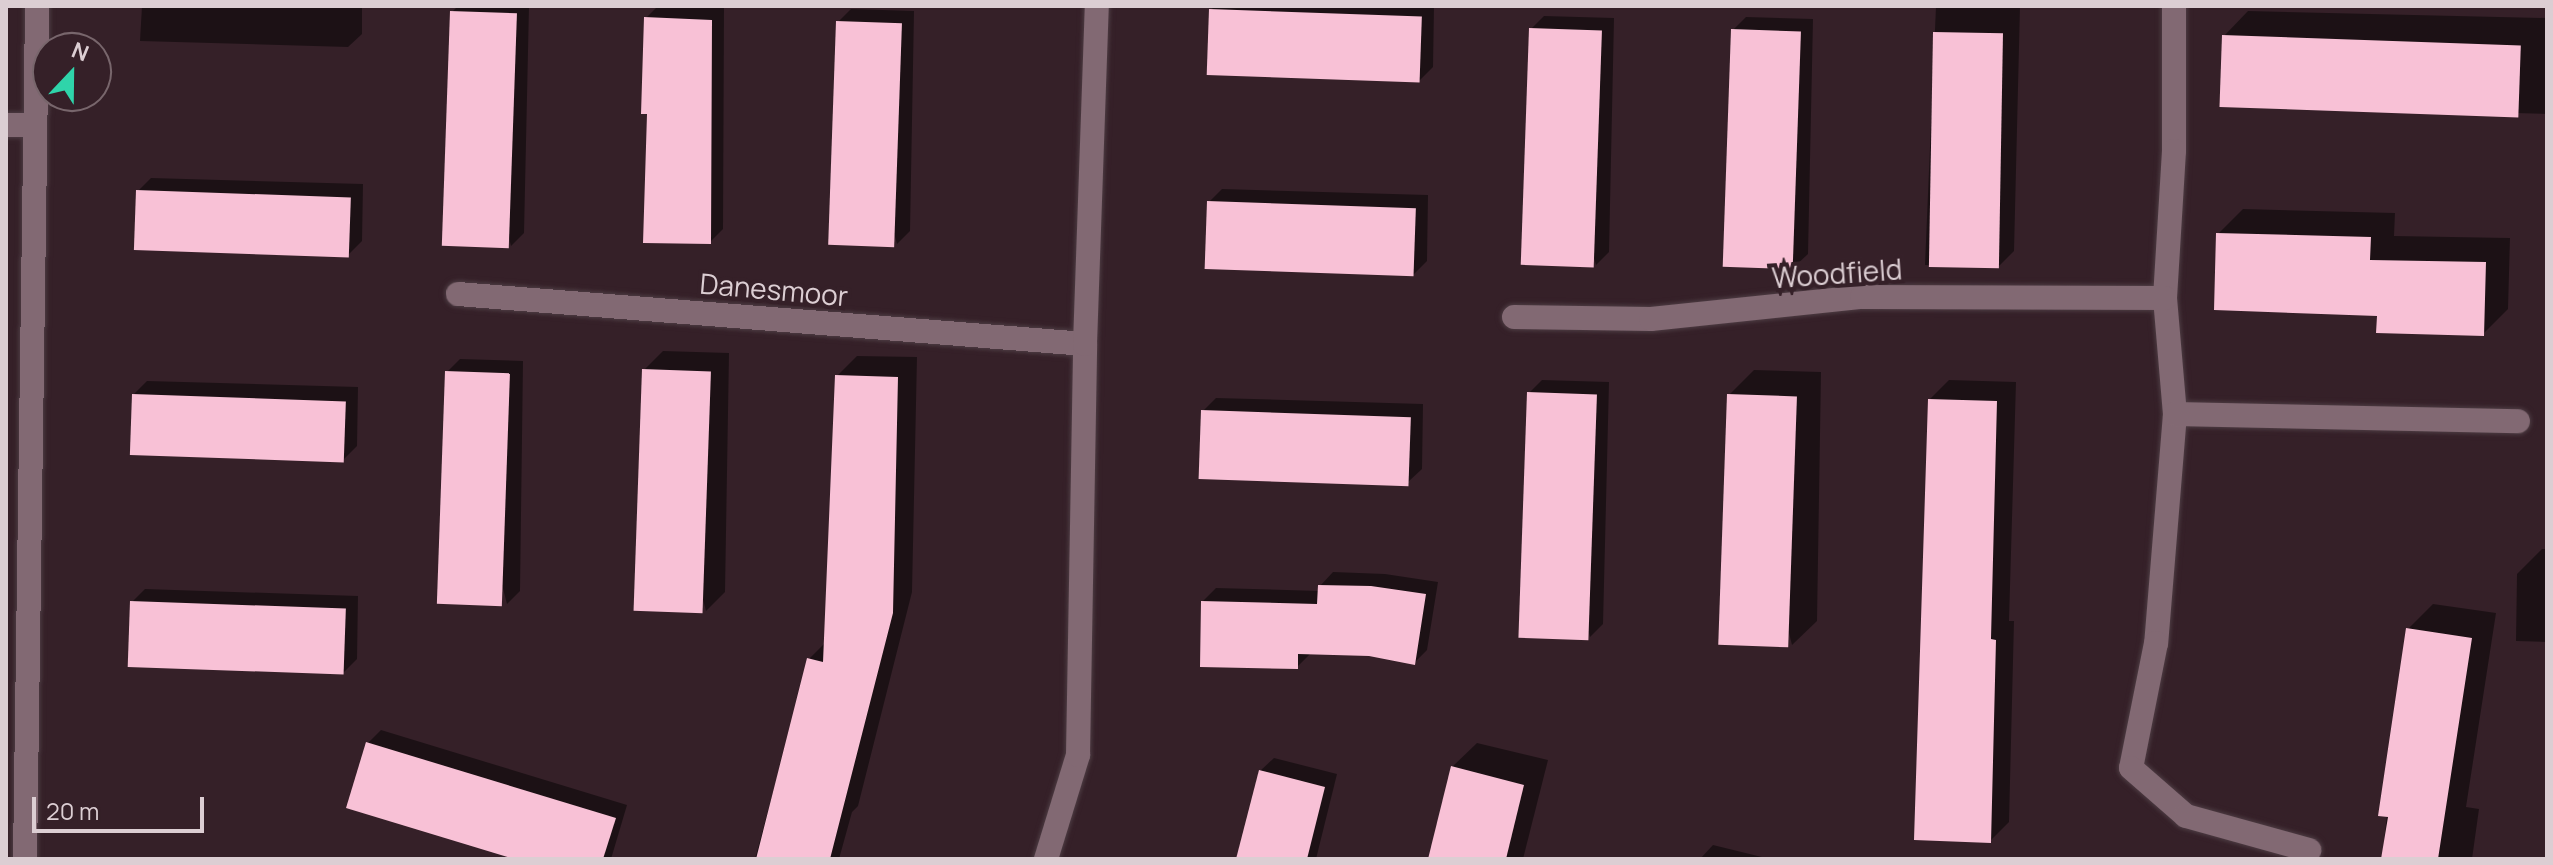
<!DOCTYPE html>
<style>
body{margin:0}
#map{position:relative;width:2553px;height:865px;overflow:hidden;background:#352028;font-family:Manrope,sans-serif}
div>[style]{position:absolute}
.shadow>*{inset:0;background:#0007}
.building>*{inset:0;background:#f8c1d6;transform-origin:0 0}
.roads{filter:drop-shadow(0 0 2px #4d3c43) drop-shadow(0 0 2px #4d3c43)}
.minor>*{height:24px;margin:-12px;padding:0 12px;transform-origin:12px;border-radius:12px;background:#826973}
span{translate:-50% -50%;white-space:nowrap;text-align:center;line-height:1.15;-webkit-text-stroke:8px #352028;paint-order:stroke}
.street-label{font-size:28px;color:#dcced3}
.frame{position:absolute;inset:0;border:8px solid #dcced3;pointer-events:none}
.north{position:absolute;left:32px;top:32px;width:80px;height:80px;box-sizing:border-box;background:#352028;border:2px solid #78666c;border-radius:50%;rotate:22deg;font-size:22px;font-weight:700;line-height:32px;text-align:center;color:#dcced3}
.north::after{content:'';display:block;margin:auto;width:28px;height:36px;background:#2fd4aa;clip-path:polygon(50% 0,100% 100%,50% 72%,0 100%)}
.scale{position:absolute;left:32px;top:797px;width:172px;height:36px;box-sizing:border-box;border:4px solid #dcced3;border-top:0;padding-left:10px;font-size:24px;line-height:28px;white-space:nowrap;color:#dcced3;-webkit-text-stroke:6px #352028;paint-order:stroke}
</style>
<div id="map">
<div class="shadow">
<i style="clip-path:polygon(142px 6px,362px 6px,362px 34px,348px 47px,140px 41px)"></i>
<i style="clip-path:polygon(458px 6px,529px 6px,524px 233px,511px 246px,452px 12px)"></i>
<i style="clip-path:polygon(658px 6px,724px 7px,723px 229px,710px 242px,649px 112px,646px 18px)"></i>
<i style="clip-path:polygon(1215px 6px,1434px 6px,1433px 67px,1420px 80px,1211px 10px)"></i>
<i style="clip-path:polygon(1936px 6px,2020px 6px,2014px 251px,1997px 268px,1925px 265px)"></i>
<i style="clip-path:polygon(851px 9px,914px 11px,910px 231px,897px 244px,838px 22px)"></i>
<i style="clip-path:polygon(2248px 11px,2547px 18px,2547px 114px,2222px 105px,2224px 36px)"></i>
<i style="clip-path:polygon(1544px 16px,1614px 18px,1609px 252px,1596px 265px,1531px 29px)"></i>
<i style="clip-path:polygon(1746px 17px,1813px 19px,1808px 254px,1794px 267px,1733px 30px)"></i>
<i style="clip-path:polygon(151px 178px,363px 184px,362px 241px,349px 254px,138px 191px)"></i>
<i style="clip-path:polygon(1222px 189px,1428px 195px,1427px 261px,1414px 274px,1209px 202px)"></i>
<i style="clip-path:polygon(2243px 209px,2395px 213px,2394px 236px,2510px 238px,2508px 309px,2483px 334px,2379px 314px,2218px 234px)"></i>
<i style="clip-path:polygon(663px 351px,729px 353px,725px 592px,706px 611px,644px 370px)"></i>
<i style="clip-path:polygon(857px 356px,917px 357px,912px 592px,858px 806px,852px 812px,839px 859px,755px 859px,809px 659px,826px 642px,837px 376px)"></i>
<i style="clip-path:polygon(460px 359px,523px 361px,520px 591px,507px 604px,447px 372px)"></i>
<i style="clip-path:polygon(1754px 370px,1821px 372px,1817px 621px,1792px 645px,1729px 395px)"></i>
<i style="clip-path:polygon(1542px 380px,1609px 382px,1603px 624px,1590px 637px,1529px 393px)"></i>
<i style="clip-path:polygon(1949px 380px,2016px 382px,2009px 621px,2014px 621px,2009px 822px,1990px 841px,1930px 399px)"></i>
<i style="clip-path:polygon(147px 381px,358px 387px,357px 446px,344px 459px,134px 394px)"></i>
<i style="clip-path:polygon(1216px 398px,1423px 404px,1422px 469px,1408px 482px,1203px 411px)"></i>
<i style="clip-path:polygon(2542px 549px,2547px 549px,2547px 642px,2516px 641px,2517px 574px)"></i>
<i style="clip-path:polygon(1333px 572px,1385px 574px,1438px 582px,1427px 650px,1414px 663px,1369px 654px,1310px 654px,1297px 667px,1203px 601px,1216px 588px,1320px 591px,1320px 586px)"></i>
<i style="clip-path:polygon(145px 589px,358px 596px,357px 659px,344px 672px,132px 602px)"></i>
<i style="clip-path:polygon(2433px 604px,2496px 613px,2466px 807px,2479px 809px,2472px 859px,2382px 859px,2408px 629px)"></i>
<i style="clip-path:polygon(381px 730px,627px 805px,611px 859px,519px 859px,368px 743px)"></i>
<i style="clip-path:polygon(1477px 743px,1548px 760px,1523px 859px,1429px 859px,1452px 767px)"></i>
<i style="clip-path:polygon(1274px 758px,1337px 774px,1316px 859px,1238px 859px,1260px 771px)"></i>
<i style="clip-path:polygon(1713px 845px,1770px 859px,1700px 859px)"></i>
</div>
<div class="building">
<i style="left:1209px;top:9px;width:213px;height:66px;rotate:2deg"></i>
<i style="left:450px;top:11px;width:67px;height:235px;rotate:2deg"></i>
<i style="clip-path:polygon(644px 17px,712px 20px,711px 244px,643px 243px,647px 114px,641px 114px)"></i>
<i style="left:836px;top:21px;width:66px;height:224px;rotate:2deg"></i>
<i style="left:1529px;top:28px;width:73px;height:237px;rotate:2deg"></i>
<i style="left:1731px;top:29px;width:70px;height:238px;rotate:2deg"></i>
<i style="left:1933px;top:32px;width:70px;height:235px;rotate:1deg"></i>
<i style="left:2222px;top:35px;width:299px;height:72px;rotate:2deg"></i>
<i style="left:136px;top:190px;width:215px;height:60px;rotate:2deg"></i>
<i style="left:1207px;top:201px;width:209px;height:68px;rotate:2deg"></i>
<i style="clip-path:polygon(2216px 233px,2371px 237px,2370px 260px,2486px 262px,2484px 336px,2376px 333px,2377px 316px,2214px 310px)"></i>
<i style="left:642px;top:369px;width:69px;height:242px;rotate:2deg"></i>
<i style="left:445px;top:371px;width:65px;height:233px;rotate:2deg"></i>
<i style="clip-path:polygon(835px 375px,898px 377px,893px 613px,830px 859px,756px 859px,807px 658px,823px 662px)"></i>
<i style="left:1527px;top:392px;width:70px;height:246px;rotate:2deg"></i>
<i style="left:132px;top:394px;width:214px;height:61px;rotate:2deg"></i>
<i style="left:1727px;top:394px;width:70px;height:251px;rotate:2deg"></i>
<i style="clip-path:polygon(1928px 399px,1997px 401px,1991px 639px,1996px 640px,1991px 843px,1914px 840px)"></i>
<i style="left:1201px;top:410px;width:210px;height:69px;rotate:2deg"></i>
<i style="clip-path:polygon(1318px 585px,1371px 586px,1426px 594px,1415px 665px,1369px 656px,1298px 654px,1298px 669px,1200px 667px,1201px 601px,1317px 604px)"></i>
<i style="left:130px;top:601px;width:216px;height:66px;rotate:2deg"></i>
<i style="clip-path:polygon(2406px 628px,2472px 638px,2438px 859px,2381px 859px,2388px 817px,2378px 816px)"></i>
<i style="clip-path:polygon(366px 742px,616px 818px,603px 859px,514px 859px,346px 808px)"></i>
<i style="clip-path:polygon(1451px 766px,1524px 785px,1506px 859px,1428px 859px)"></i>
<i style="clip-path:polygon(1259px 770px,1325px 787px,1307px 859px,1236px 859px)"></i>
</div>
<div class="roads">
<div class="minor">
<i style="left:2174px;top:6px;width:145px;rotate:90deg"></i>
<i style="left:2174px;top:151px;width:147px;rotate:93.5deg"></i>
<i style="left:2165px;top:298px;width:116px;rotate:85.1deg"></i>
<i style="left:2175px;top:414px;width:230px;rotate:94.7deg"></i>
<i style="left:2156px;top:643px;width:127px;rotate:101.3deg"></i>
<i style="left:2131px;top:768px;width:73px;rotate:41.1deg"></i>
<i style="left:2186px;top:816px;width:128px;rotate:15.5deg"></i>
<i style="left:6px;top:125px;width:29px"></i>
<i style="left:458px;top:294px;width:629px;rotate:4.56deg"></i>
<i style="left:1514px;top:317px;width:137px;rotate:0.8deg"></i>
<i style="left:1651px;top:319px;width:212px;rotate:-6deg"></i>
<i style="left:1862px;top:297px;width:303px;rotate:0.2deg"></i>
<i style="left:2175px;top:414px;width:343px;rotate:1.2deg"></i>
<i style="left:25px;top:859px;width:853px;rotate:-89.19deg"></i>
<i style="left:1046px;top:859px;width:109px;rotate:-72.9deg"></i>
<i style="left:1078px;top:755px;width:411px;rotate:-89deg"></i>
<i style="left:1085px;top:344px;width:338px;rotate:-88deg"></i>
</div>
</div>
<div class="street-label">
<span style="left:1837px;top:273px;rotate:-4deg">Woodfield</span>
<span style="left:774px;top:289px;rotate:5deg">Danesmoor</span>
</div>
<div class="frame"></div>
<div class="north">N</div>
<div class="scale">20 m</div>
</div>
